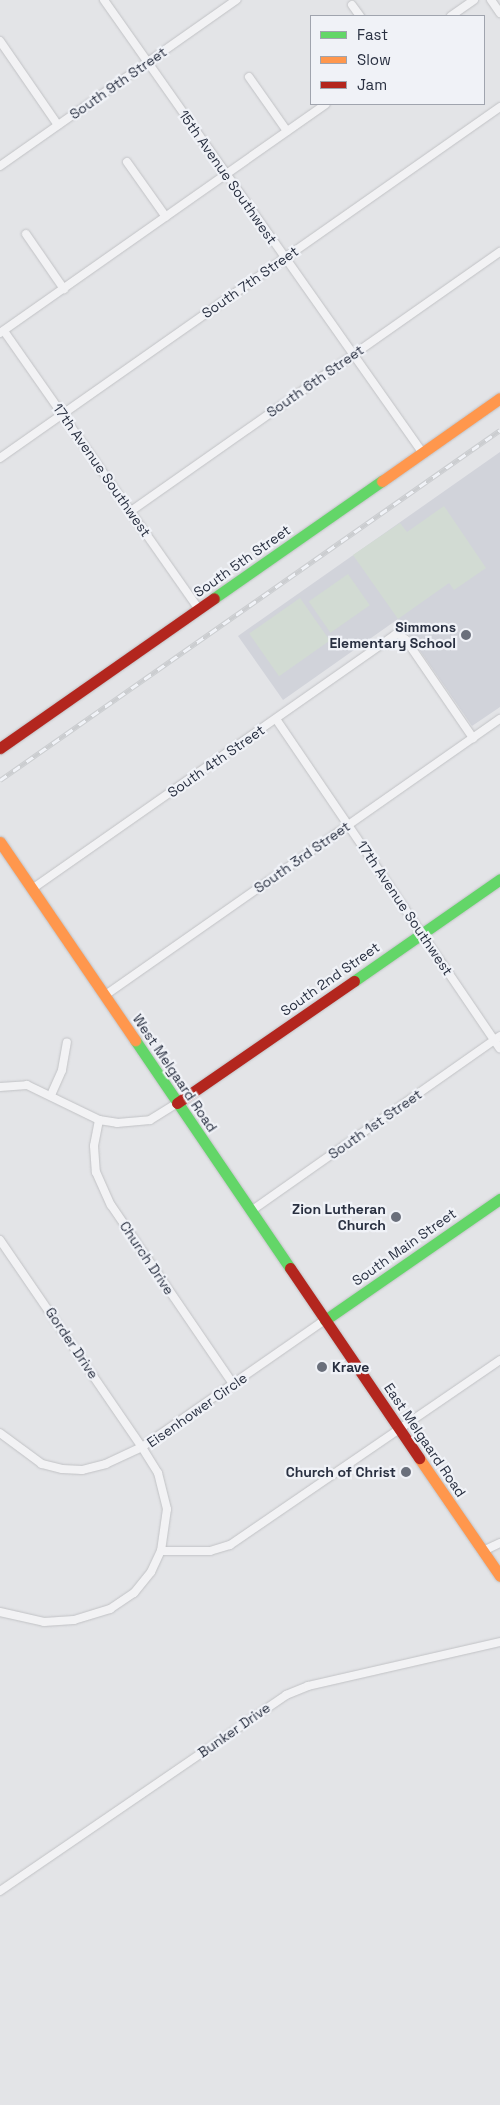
<!DOCTYPE html>
<style>
body{margin:0}
#map{position:relative;width:500px;height:2105px;overflow:hidden;background:#e3e4e7;font-family:"Space Grotesk",sans-serif}
div>[style]{position:absolute}
.built>*{inset:0;background:#d1d3da}
.green>*{inset:0;background:#d2dbd3;transform-origin:0 0}
.roads{filter:drop-shadow(0 0 1px #c1c2c5) drop-shadow(0 0 1px #c1c2c5)}
.street>*{height:8px;margin:-4px;padding:0 4px;transform-origin:4px;border-radius:4px;background:#f2f2f4}
.fast>*{height:11px;margin:-5.5px;padding:0 5.5px;transform-origin:5.5px;border-radius:5.5px;background:#63d668}
.slow>*{height:11px;margin:-5.5px;padding:0 5.5px;transform-origin:5.5px;border-radius:5.5px;background:#ff974d}
.jam>*{height:11px;margin:-5.5px;padding:0 5.5px;transform-origin:5.5px;border-radius:5.5px;background:#b3261e}
.rail>*{height:4.5px;margin-top:-2.25px;transform-origin:0;background:repeating-linear-gradient(90deg,#f0f2f7 0 8px,#cbcdd0 0 16px);box-sizing:border-box;border-block:1px solid #cbcdd0}
.dots>*{width:14px;height:14px;translate:-50% -50%;box-sizing:border-box;border:2px solid #f0f2f7;border-radius:50%}
span{translate:-50% -50%;white-space:nowrap;text-align:center;line-height:1.15;-webkit-text-stroke:4.5px #f0f2f7;paint-order:stroke}
.street-label{font-size:14px;color:#293041}
.poi-label{font-size:14px;color:#293041;font-weight:700}
.right{translate:-100% -50%;text-align:right}
.left{translate:0 -50%;text-align:left}
.legend{position:absolute;left:310px;top:15px;width:175px;height:90px;box-sizing:border-box;background:#f0f2f7;border:1px solid #a0a4ae;margin:0;padding:6px 9px;list-style:none;font-size:15px;color:#293041}
.legend li{display:flex;align-items:center;gap:10px;height:25px}
.legend b{width:25px;border:1px solid #a0a4ae}
</style>
<div id="map">
<div class="built">
<i style="clip-path:polygon(500px 452px,500px 707px,472px 726px,398px 619px,283px 700px,238px 636px)"></i>
</div>
<div class="green">
<i style="clip-path:polygon(444px 506px,486px 568px,454px 590px,449px 583px,398px 619px,353px 555px,400px 523px,407px 532px)"></i>
<i style="left:348px;top:574px;width:38px;height:48px;rotate:55deg"></i>
<i style="left:300px;top:598px;width:52px;height:62px;rotate:55deg"></i>
</div>
<div class="roads">
<div class="street">
<i style="left:104px;top:0;width:553px;rotate:54.87deg"></i>
<i style="left:491px;top:0;width:16px;rotate:55deg"></i>
<i style="left:352px;top:5px;width:14px;rotate:54deg"></i>
<i style="left:451px;top:16px;width:28px;rotate:-35deg"></i>
<i style="left:0;top:41px;width:102px;rotate:55.4deg"></i>
<i style="left:249px;top:77px;width:66px;rotate:54.9deg"></i>
<i style="left:127px;top:162px;width:67px;rotate:54.7deg"></i>
<i style="left:0;top:166px;width:289px;rotate:-35.1deg"></i>
<i style="left:26px;top:234px;width:67px;rotate:55.4deg"></i>
<i style="left:4px;top:331px;width:340px;rotate:55deg"></i>
<i style="left:0;top:333px;width:398px;rotate:-35.1deg"></i>
<i style="left:0;top:458px;width:611px;rotate:-35.07deg"></i>
<i style="left:131px;top:511px;width:451px;rotate:-35.1deg"></i>
<i style="left:276px;top:719px;width:398px;rotate:55.8deg"></i>
<i style="left:32px;top:889px;width:443px;rotate:-35deg"></i>
<i style="left:395px;top:635px;width:4px;rotate:-14deg"></i>
<i style="left:399px;top:634px;width:9px;rotate:41deg"></i>
<i style="left:406px;top:640px;width:119px;rotate:55.6deg"></i>
<i style="left:104px;top:996px;width:483px;rotate:-35deg"></i>
<i style="left:0;top:1087px;width:27px;rotate:-4deg"></i>
<i style="left:27px;top:1085px;width:80px;rotate:25.9deg"></i>
<i style="left:99px;top:1120px;width:18px;rotate:9deg"></i>
<i style="left:117px;top:1123px;width:33px;rotate:-5deg"></i>
<i style="left:150px;top:1120px;width:32px;rotate:-32deg"></i>
<i style="left:51px;top:1095px;width:27px;rotate:-66deg"></i>
<i style="left:62px;top:1070px;width:28px;rotate:-80deg"></i>
<i style="left:99px;top:1120px;width:26px;rotate:101deg"></i>
<i style="left:94px;top:1146px;width:26px;rotate:86deg"></i>
<i style="left:96px;top:1172px;width:36px;rotate:66deg"></i>
<i style="left:111px;top:1205px;width:217px;rotate:55.7deg"></i>
<i style="left:251px;top:1211px;width:304px;rotate:-35.1deg"></i>
<i style="left:0;top:1240px;width:251px;rotate:55.6deg"></i>
<i style="left:142px;top:1447px;width:40px;rotate:155deg"></i>
<i style="left:106px;top:1464px;width:25px;rotate:166deg"></i>
<i style="left:82px;top:1470px;width:20px;rotate:-177deg"></i>
<i style="left:62px;top:1469px;width:21px;rotate:-166deg"></i>
<i style="left:42px;top:1464px;width:52px;rotate:-143.6deg"></i>
<i style="left:161px;top:1551px;width:49px"></i>
<i style="left:210px;top:1551px;width:21px;rotate:-17deg"></i>
<i style="left:230px;top:1545px;width:327px;rotate:-34.4deg"></i>
<i style="left:483px;top:1551px;width:19px;rotate:-25deg"></i>
<i style="left:0;top:1612px;width:45px;rotate:12.8deg"></i>
<i style="left:44px;top:1622px;width:30px;rotate:-4deg"></i>
<i style="left:74px;top:1620px;width:38px;rotate:-17deg"></i>
<i style="left:110px;top:1609px;width:29px;rotate:-34deg"></i>
<i style="left:134px;top:1593px;width:27px;rotate:-51deg"></i>
<i style="left:151px;top:1572px;width:23px;rotate:-65deg"></i>
<i style="left:161px;top:1551px;width:42px;rotate:-81.9deg"></i>
<i style="left:167px;top:1509px;width:37px;rotate:-104deg"></i>
<i style="left:158px;top:1473px;width:31px;rotate:-122deg"></i>
<i style="left:142px;top:1447px;width:223px;rotate:-34.8deg"></i>
<i style="left:0;top:1891px;width:347px;rotate:-34.4deg"></i>
<i style="left:286px;top:1695px;width:24px;rotate:-22deg"></i>
<i style="left:308px;top:1686px;width:197px;rotate:-12.9deg"></i>
</div>
<div class="fast">
<i style="left:214px;top:598px;width:205px;rotate:-34.9deg"></i>
<i style="left:354px;top:981px;width:178px;rotate:-34.9deg"></i>
<i style="left:135px;top:1040px;width:276px;rotate:55.8deg"></i>
<i style="left:325px;top:1320px;width:213px;rotate:-34.7deg"></i>
</div>
<div class="slow">
<i style="left:382px;top:481px;width:144px;rotate:-35.1deg"></i>
<i style="left:0;top:842px;width:240px;rotate:55.7deg"></i>
<i style="left:419px;top:1458px;width:143px;rotate:55.5deg"></i>
</div>
<div class="jam">
<i style="left:0;top:748px;width:261px;rotate:-35deg"></i>
<i style="left:177px;top:1103px;width:215px;rotate:-34.6deg"></i>
<i style="left:290px;top:1268px;width:230px;rotate:55.8deg"></i>
</div>
</div>
<div class="rail">
<i style="left:0;top:780px;width:610px;rotate:-34.99deg"></i>
</div>
<div class="dots">
<i style="left:466px;top:635px;background:#6a6f7b"></i>
<i style="left:396px;top:1217px;background:#6a6f7b"></i>
<i style="left:322px;top:1367px;background:#6a6f7b"></i>
<i style="left:406px;top:1472px;background:#6a6f7b"></i>
</div>
<div class="street-label">
<span style="left:118px;top:83px;rotate:-35deg">South 9th Street</span>
<span style="left:228px;top:177px;rotate:55deg">15th Avenue Southwest</span>
<span style="left:250px;top:282px;rotate:-35deg">South 7th Street</span>
<span style="left:315px;top:381px;rotate:-35deg">South 6th Street</span>
<span style="left:102px;top:470px;rotate:55deg">17th Avenue Southwest</span>
<span style="left:242px;top:561px;rotate:-35deg">South 5th Street</span>
<span style="left:216px;top:761px;rotate:-35deg">South 4th Street</span>
<span style="left:302px;top:857px;rotate:-35deg">South 3rd Street</span>
<span style="left:405px;top:908px;rotate:56deg">17th Avenue Southwest</span>
<span style="left:330px;top:979px;rotate:-35deg">South 2nd Street</span>
<span style="left:175px;top:1073px;rotate:56deg">West Melgaard Road</span>
<span style="left:375px;top:1124px;rotate:-35deg">South 1st Street</span>
<span style="left:404px;top:1247px;rotate:-35deg">South Main Street</span>
<span style="left:147px;top:1258px;rotate:56deg">Church Drive</span>
<span style="left:72px;top:1343px;rotate:56deg">Gorder Drive</span>
<span style="left:197px;top:1410px;rotate:-35deg">Eisenhower Circle</span>
<span style="left:425px;top:1440px;rotate:56deg">East Melgaard Road</span>
<span style="left:234px;top:1730px;rotate:-35deg">Bunker Drive</span>
</div>
<div class="poi-label">
<span class="right" style="left:456px;top:635px">Simmons<br>Elementary School</span>
<span class="right" style="left:386px;top:1217px">Zion Lutheran<br>Church</span>
<span class="left" style="left:332px;top:1367px">Krave</span>
<span class="right" style="left:396px;top:1472px">Church of Christ</span>
</div>
<ul class="legend">
<li><b style="height:6px;background:#63d668"></b>Fast</li>
<li><b style="height:6px;background:#ff974d"></b>Slow</li>
<li><b style="height:6px;background:#b3261e"></b>Jam</li>
</ul>
</div>
